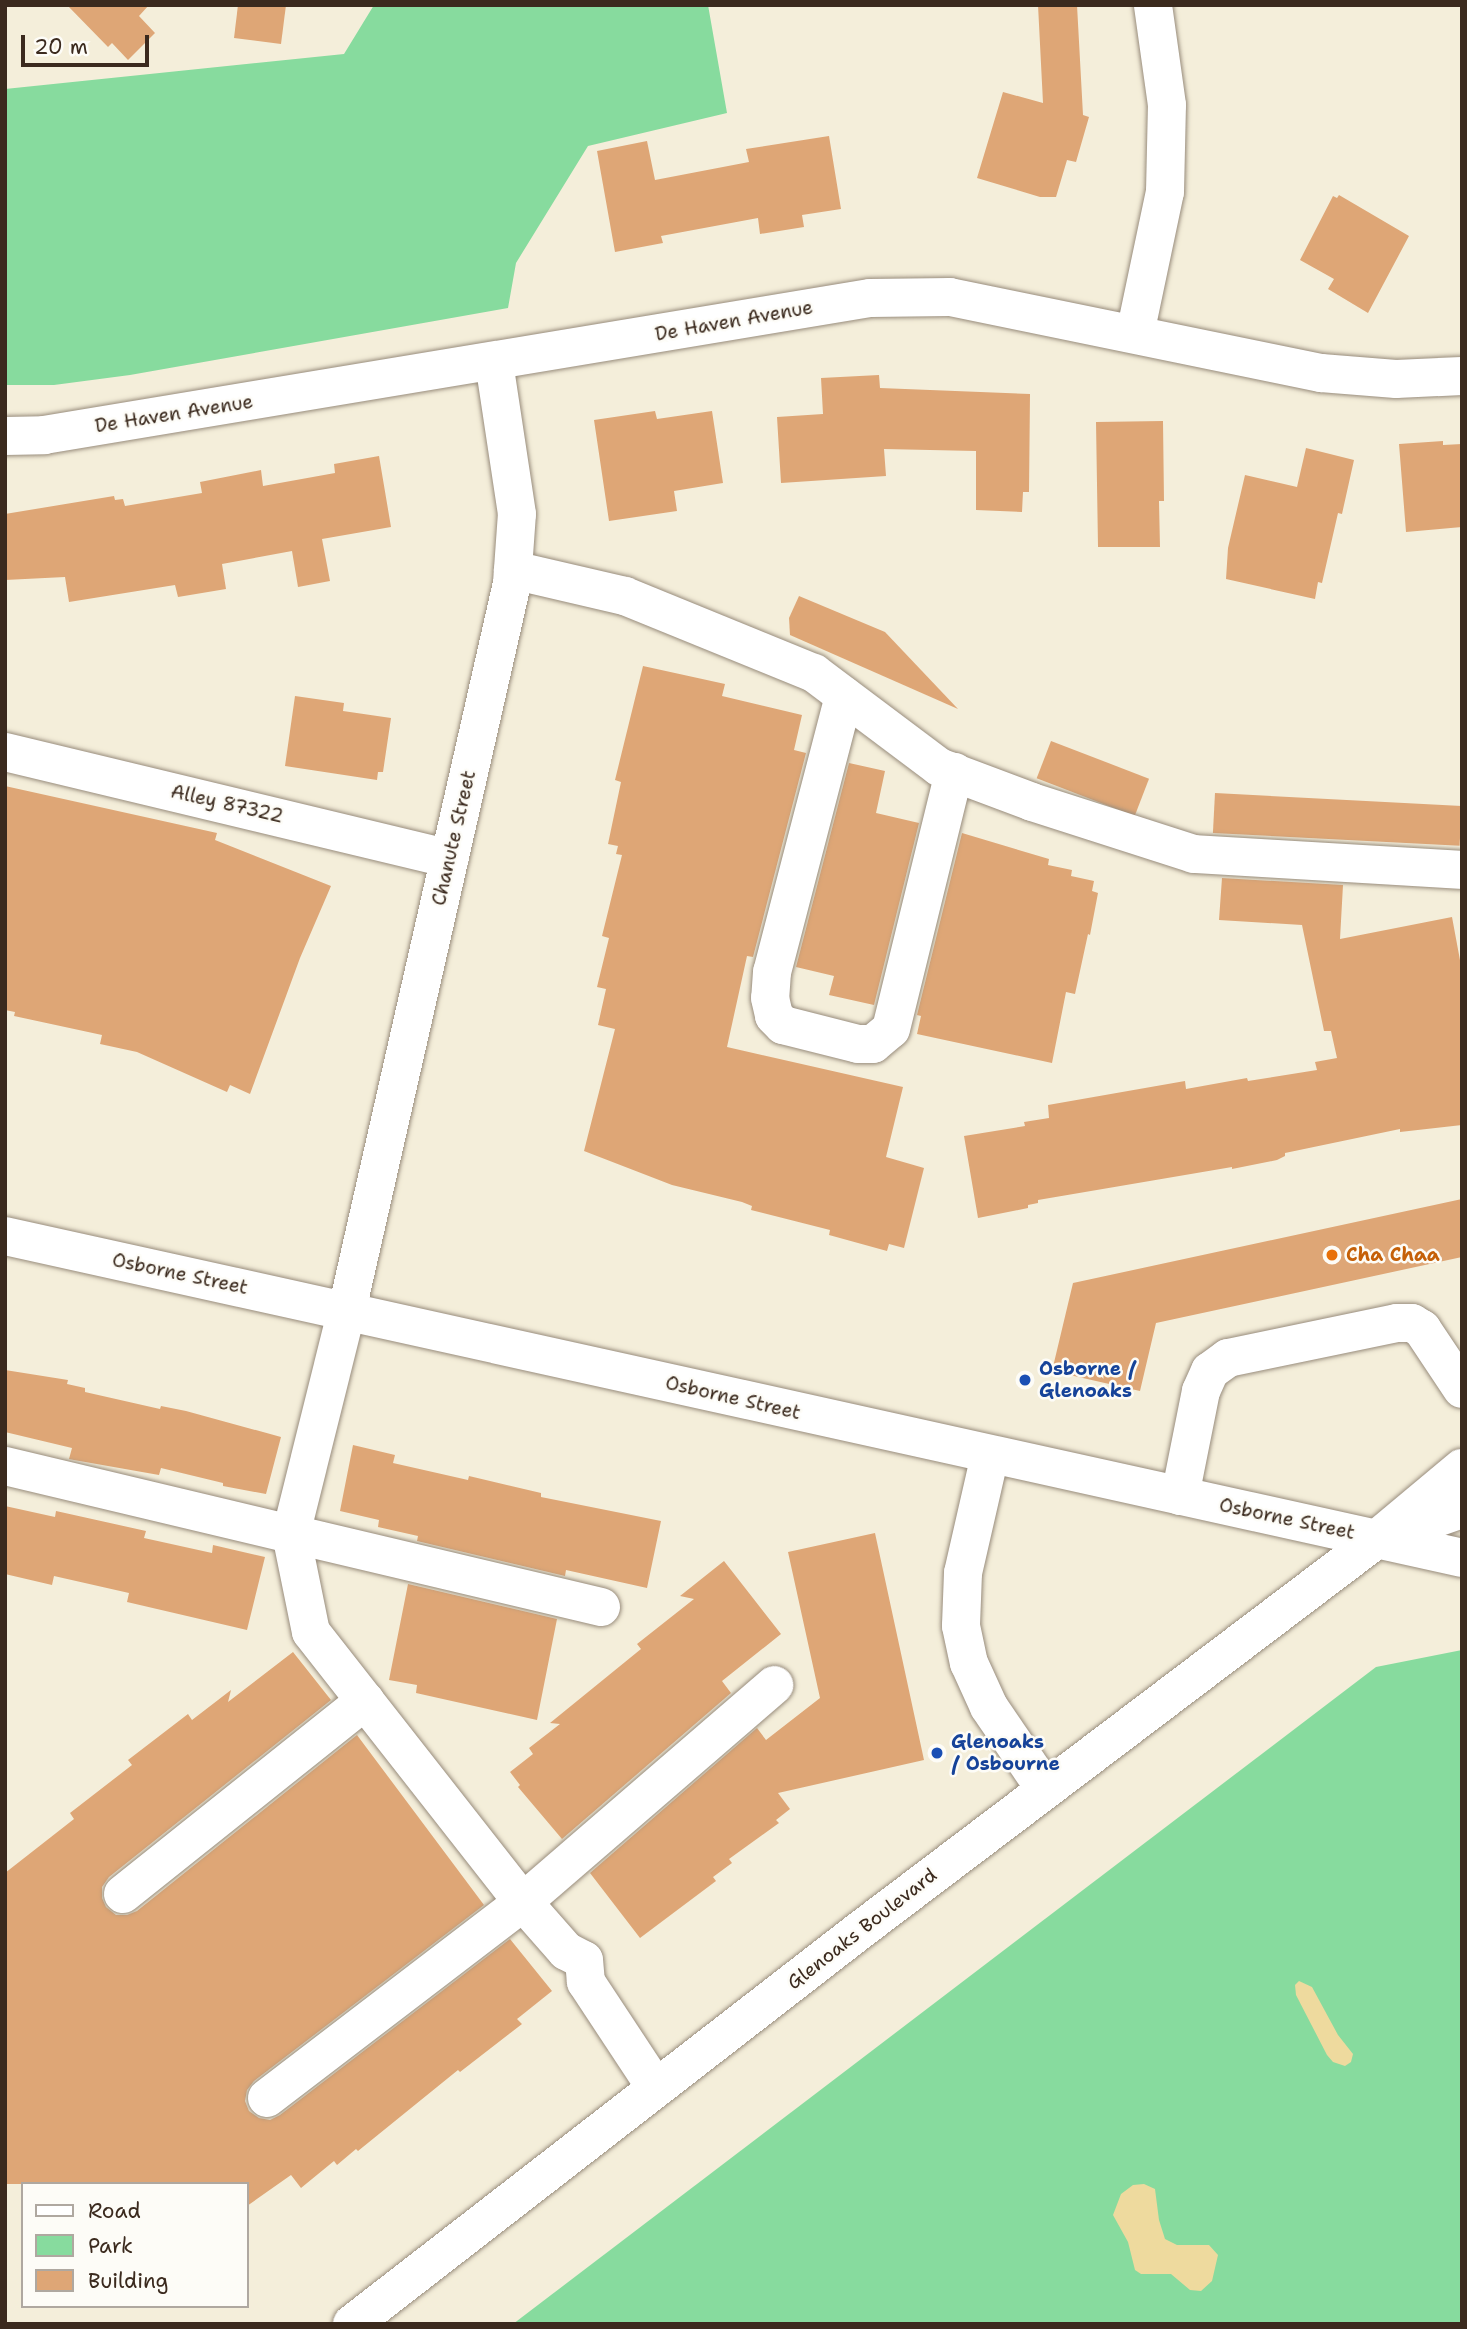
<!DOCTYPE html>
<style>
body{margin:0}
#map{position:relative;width:1467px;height:2329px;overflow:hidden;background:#f4eeda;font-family:"Shantell Sans",sans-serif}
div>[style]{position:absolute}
.green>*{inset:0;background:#87db9e}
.sand>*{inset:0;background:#eeda9e}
.building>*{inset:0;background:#dea676;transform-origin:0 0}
.roads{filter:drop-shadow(0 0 2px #988c7c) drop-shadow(0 0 2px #988c7c)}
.minor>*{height:38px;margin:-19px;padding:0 19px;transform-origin:19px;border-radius:19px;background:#fff}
.major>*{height:38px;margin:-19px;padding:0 19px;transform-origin:19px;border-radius:19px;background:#fff}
.dots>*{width:19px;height:19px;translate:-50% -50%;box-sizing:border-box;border:4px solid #fdfcf7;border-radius:50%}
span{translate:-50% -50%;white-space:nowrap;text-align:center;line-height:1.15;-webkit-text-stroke:5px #fdfcf7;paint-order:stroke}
.street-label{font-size:19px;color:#3b2a1e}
.food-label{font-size:19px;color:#c56008;font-weight:700}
.left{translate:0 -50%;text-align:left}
.transit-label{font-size:19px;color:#164399;font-weight:700}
.frame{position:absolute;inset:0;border:7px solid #3b2a1e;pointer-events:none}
.legend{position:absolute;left:21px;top:2182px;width:228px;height:126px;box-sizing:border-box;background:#fdfcf7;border:2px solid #afa8a0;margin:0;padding:9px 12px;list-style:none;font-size:21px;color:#3b2a1e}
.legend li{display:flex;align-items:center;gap:14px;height:35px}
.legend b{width:35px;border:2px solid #afa8a0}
.scale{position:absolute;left:21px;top:35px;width:128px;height:32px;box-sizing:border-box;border:4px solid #3b2a1e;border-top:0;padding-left:9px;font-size:21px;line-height:24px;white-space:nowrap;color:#3b2a1e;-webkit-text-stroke:5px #fdfcf7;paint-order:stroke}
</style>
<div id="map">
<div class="green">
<i style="clip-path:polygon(374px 5px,708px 5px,727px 113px,588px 146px,516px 263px,508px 308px,130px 375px,54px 385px,5px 385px,5px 89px,344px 54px)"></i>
<i style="clip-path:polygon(1462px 1650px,1462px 2324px,513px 2324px,1376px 1667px)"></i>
</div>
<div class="sand">
<i style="clip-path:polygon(1299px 1981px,1312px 1987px,1338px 2035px,1353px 2054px,1351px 2062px,1345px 2066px,1333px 2062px,1327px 2055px,1296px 1995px,1295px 1985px)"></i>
<i style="clip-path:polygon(1144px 2184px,1155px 2189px,1159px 2220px,1165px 2239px,1177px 2245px,1209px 2245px,1218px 2255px,1212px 2281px,1201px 2291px,1190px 2290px,1171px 2274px,1141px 2274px,1135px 2270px,1128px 2242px,1113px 2215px,1121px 2194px,1133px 2185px)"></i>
</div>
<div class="building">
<i style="clip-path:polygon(67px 5px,149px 5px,139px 16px,155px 33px,128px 60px,112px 43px,108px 47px)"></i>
<i style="clip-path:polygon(238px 5px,286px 5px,281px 44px,234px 38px)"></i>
<i style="clip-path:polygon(1038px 5px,1077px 5px,1083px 115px,1089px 117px,1076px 162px,1067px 160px,1056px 197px,1040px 197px,977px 178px,1003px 92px,1043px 103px)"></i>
<i style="clip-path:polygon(829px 136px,841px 209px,802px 215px,804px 227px,760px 234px,758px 218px,661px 236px,663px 243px,615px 252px,597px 151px,647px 141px,655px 180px,749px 162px,746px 149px)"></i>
<i style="clip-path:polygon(1339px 195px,1409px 236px,1368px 313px,1328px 289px,1334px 279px,1300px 260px,1333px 196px,1337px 198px)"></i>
<i style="clip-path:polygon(879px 375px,880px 388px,1030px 394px,1029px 492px,1023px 492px,1022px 512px,976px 510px,976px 451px,884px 449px,886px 476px,781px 483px,777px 417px,823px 414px,821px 378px)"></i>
<i style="clip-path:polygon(655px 411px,657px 419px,712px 411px,723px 483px,674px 491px,677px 511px,609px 521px,594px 420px)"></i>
<i style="clip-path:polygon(1163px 421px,1164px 501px,1159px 501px,1160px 547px,1098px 547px,1096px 422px)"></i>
<i style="clip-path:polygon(1443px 441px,1443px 445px,1462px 444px,1462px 527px,1406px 532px,1399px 444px)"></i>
<i style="clip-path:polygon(1306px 448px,1354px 460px,1342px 514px,1338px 513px,1322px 583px,1318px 582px,1315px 599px,1226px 579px,1228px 548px,1245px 475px,1297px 487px)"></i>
<i style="clip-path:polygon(379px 456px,391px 527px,322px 539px,330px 581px,298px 587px,292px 551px,222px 564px,226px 589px,178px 597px,175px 585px,69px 602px,65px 577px,5px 580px,5px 514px,114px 496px,115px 500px,123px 499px,125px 506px,202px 493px,200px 482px,261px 470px,263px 486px,335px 473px,334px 464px)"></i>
<i style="clip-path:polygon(799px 596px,885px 632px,958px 709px,790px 635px,789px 618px)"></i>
<i style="clip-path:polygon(643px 666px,725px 684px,722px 696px,802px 715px,794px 750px,806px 753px,753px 957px,747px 956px,727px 1047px,903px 1087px,886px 1157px,924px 1168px,904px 1248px,889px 1244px,887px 1251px,829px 1235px,830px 1230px,751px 1210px,752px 1206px,742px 1202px,672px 1185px,584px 1151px,615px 1029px,598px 1025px,606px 989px,597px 987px,609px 938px,602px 936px,622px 855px,616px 854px,618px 846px,608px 844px,621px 782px,615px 780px)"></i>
<i style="clip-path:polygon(295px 696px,344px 703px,343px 711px,391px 718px,383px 772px,378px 772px,377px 780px,285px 766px)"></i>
<i style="left:1051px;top:741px;width:105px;height:40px;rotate:21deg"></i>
<i style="clip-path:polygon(849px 763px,885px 771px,876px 813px,919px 823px,874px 1005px,829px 995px,834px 976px,796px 967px)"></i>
<i style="clip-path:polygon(5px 786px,217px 833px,215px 840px,331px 886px,300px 958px,250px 1094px,230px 1085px,227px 1092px,137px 1052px,100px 1044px,102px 1035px,14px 1016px,15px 1012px,5px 1010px)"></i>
<i style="left:1215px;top:793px;width:247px;height:40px;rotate:3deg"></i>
<i style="clip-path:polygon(962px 833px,1049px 859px,1048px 865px,1072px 870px,1071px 876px,1094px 881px,1092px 891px,1098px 893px,1090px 935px,1088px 934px,1075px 994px,1066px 992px,1052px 1063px,917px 1034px,921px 1016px,917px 1015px)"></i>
<i style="clip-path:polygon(1222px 878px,1343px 885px,1340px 939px,1452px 917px,1462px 971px,1462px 1125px,1400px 1132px,1400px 1129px,1285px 1153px,1285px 1156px,1277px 1160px,1232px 1169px,1232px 1167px,1038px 1200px,1038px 1203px,1028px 1205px,1028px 1208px,978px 1218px,964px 1136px,1025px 1126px,1024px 1122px,1049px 1118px,1048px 1105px,1185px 1081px,1186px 1089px,1247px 1078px,1248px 1081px,1317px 1070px,1315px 1062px,1337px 1058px,1331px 1031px,1324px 1031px,1302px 925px,1219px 920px)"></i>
<i style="clip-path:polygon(1462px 1199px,1462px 1257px,1156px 1323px,1140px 1391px,1052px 1371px,1073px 1283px)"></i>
<i style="clip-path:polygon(5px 1370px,68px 1380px,67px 1384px,85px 1388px,85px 1392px,160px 1409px,161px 1406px,186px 1411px,281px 1437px,266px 1494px,223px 1486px,223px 1483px,161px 1468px,159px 1475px,74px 1460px,69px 1459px,72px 1448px,5px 1432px)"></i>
<i style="clip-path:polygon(353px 1445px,395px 1455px,393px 1463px,468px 1480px,469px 1476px,541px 1493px,541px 1497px,661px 1521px,647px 1588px,566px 1570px,565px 1576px,417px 1541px,418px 1536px,378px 1527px,379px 1520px,340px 1511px)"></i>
<i style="clip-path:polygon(5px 1506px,55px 1517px,56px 1511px,146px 1531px,144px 1538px,212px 1553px,213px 1545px,265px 1557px,247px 1630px,127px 1602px,129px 1593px,54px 1576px,52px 1585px,5px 1574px)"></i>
<i style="clip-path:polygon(875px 1533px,924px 1760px,778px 1793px,790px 1809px,776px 1820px,779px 1823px,729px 1859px,732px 1863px,713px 1877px,716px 1881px,640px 1938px,590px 1873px,757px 1728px,766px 1740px,820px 1698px,788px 1552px)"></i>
<i style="clip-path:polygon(724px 1561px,781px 1634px,722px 1681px,731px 1693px,562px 1839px,518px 1787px,520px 1785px,510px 1772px,533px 1754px,529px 1748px,560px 1724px,550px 1723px,641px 1649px,637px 1644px,694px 1599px,680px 1596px)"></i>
<i style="clip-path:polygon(408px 1584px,557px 1619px,537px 1720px,416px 1693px,417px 1685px,389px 1680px)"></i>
<i style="clip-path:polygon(293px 1652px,331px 1700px,109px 1877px,102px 1887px,102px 1898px,106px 1907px,116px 1915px,127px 1915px,137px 1911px,357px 1735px,484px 1905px,254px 2081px,247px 2090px,245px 2101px,249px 2111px,259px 2118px,270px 2120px,280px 2115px,510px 1939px,552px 1991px,517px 2019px,522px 2024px,460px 2072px,458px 2070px,358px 2151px,356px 2149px,337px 2165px,334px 2161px,301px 2188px,291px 2175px,247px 2206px,247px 2184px,5px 2184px,5px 1873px,74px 1819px,70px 1813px,132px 1765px,128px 1760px,188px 1714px,192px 1720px,231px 1690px,228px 1702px)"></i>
</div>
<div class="roads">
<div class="minor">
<i style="left:1135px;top:334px;width:145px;rotate:-78.1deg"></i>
<i style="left:1165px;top:192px;width:87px;rotate:-88.7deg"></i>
<i style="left:1167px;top:105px;width:101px;rotate:-98deg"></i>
<i style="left:5px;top:436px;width:39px;rotate:-1deg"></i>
<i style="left:44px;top:435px;width:837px;rotate:-9.42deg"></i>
<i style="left:870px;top:298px;width:80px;rotate:-0.7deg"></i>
<i style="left:950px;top:297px;width:379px;rotate:11.6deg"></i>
<i style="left:1321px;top:373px;width:75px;rotate:4.6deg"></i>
<i style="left:1396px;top:379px;width:66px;rotate:-2.6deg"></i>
<i style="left:513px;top:570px;width:115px;rotate:13.1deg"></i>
<i style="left:625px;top:596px;width:204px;rotate:22.2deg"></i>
<i style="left:814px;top:673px;width:156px;rotate:36.9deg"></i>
<i style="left:939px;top:767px;width:99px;rotate:20.6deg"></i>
<i style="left:1032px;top:802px;width:170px;rotate:17.8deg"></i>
<i style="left:1194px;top:854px;width:268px;rotate:3.4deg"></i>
<i style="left:844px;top:696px;width:285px;rotate:104.6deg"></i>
<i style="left:772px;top:972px;width:26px;rotate:94deg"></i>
<i style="left:770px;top:998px;width:18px;rotate:77deg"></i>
<i style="left:774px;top:1016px;width:13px;rotate:45deg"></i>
<i style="left:783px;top:1025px;width:77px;rotate:14.2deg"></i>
<i style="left:858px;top:1044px;width:15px"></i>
<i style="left:873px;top:1044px;width:23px;rotate:-40deg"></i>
<i style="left:891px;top:1029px;width:265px;rotate:-76.2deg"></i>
<i style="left:5px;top:752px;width:457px;rotate:13.5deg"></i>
<i style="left:990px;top:1455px;width:121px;rotate:102.9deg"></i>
<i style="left:963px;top:1573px;width:53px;rotate:92.2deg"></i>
<i style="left:961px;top:1626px;width:38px;rotate:78deg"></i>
<i style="left:969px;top:1663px;width:48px;rotate:65.6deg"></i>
<i style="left:989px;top:1707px;width:99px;rotate:55.7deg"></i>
<i style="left:5px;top:1466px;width:294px;rotate:13.4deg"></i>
<i style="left:291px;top:1534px;width:231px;rotate:-76deg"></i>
<i style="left:347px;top:1310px;width:745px;rotate:-77.21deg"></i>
<i style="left:512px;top:583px;width:69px;rotate:-85.9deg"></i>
<i style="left:517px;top:514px;width:154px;rotate:-98.6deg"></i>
<i style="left:1180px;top:1496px;width:107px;rotate:-78.7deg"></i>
<i style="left:1201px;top:1391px;width:22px;rotate:-66deg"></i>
<i style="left:1210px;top:1371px;width:22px;rotate:-36deg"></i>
<i style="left:1228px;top:1358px;width:173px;rotate:-11.7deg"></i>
<i style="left:1397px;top:1323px;width:15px"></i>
<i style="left:1412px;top:1323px;width:12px;rotate:31deg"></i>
<i style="left:1422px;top:1329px;width:72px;rotate:56.3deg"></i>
<i style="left:601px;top:1607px;width:318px;rotate:-166.7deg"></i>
<i style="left:291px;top:1534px;width:100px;rotate:78.5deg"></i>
<i style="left:311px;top:1632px;width:343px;rotate:51.9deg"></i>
<i style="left:523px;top:1902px;width:65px;rotate:48.7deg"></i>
<i style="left:566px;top:1951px;width:20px;rotate:27deg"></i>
<i style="left:584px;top:1960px;width:22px;rotate:85deg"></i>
<i style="left:586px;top:1982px;width:127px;rotate:56.6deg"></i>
<i style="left:123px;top:1894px;width:310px;rotate:-38.6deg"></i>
<i style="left:267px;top:2098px;width:322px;rotate:-37.4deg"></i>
<i style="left:523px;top:1902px;width:332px;rotate:-40.8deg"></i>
</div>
<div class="major">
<i style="left:5px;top:1236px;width:1492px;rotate:12.46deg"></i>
<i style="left:1402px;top:1530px;width:64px;rotate:-19.3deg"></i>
<i style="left:352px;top:2324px;width:641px;rotate:-37.78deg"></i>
<i style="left:859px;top:1931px;width:650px;rotate:-37.12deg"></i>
<i style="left:1377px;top:1539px;width:111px;rotate:-39.9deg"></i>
</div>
</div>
<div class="dots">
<i style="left:1332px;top:1255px;background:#e8710a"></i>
<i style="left:1025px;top:1380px;background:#1a4fb4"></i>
<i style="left:937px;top:1753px;background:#1a4fb4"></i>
</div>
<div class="street-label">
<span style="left:734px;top:321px;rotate:-10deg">De Haven Avenue</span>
<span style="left:174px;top:414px;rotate:-9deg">De Haven Avenue</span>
<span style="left:227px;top:804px;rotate:13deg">Alley 87322</span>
<span style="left:454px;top:838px;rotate:-77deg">Chanute Street</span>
<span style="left:180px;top:1274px;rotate:12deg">Osborne Street</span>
<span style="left:733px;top:1398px;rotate:13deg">Osborne Street</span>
<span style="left:1287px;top:1519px;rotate:12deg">Osborne Street</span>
<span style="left:862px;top:1929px;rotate:-38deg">Glenoaks Boulevard</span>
</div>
<div class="food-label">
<span class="left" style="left:1346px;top:1255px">Cha Chaa</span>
</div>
<div class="transit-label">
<span class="left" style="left:1039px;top:1380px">Osborne /<br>Glenoaks</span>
<span class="left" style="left:951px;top:1753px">Glenoaks<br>/ Osbourne</span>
</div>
<div class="frame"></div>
<ul class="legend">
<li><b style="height:9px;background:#fff"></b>Road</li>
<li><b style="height:19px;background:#87db9e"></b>Park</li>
<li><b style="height:19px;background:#dea676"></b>Building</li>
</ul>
<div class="scale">20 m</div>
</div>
